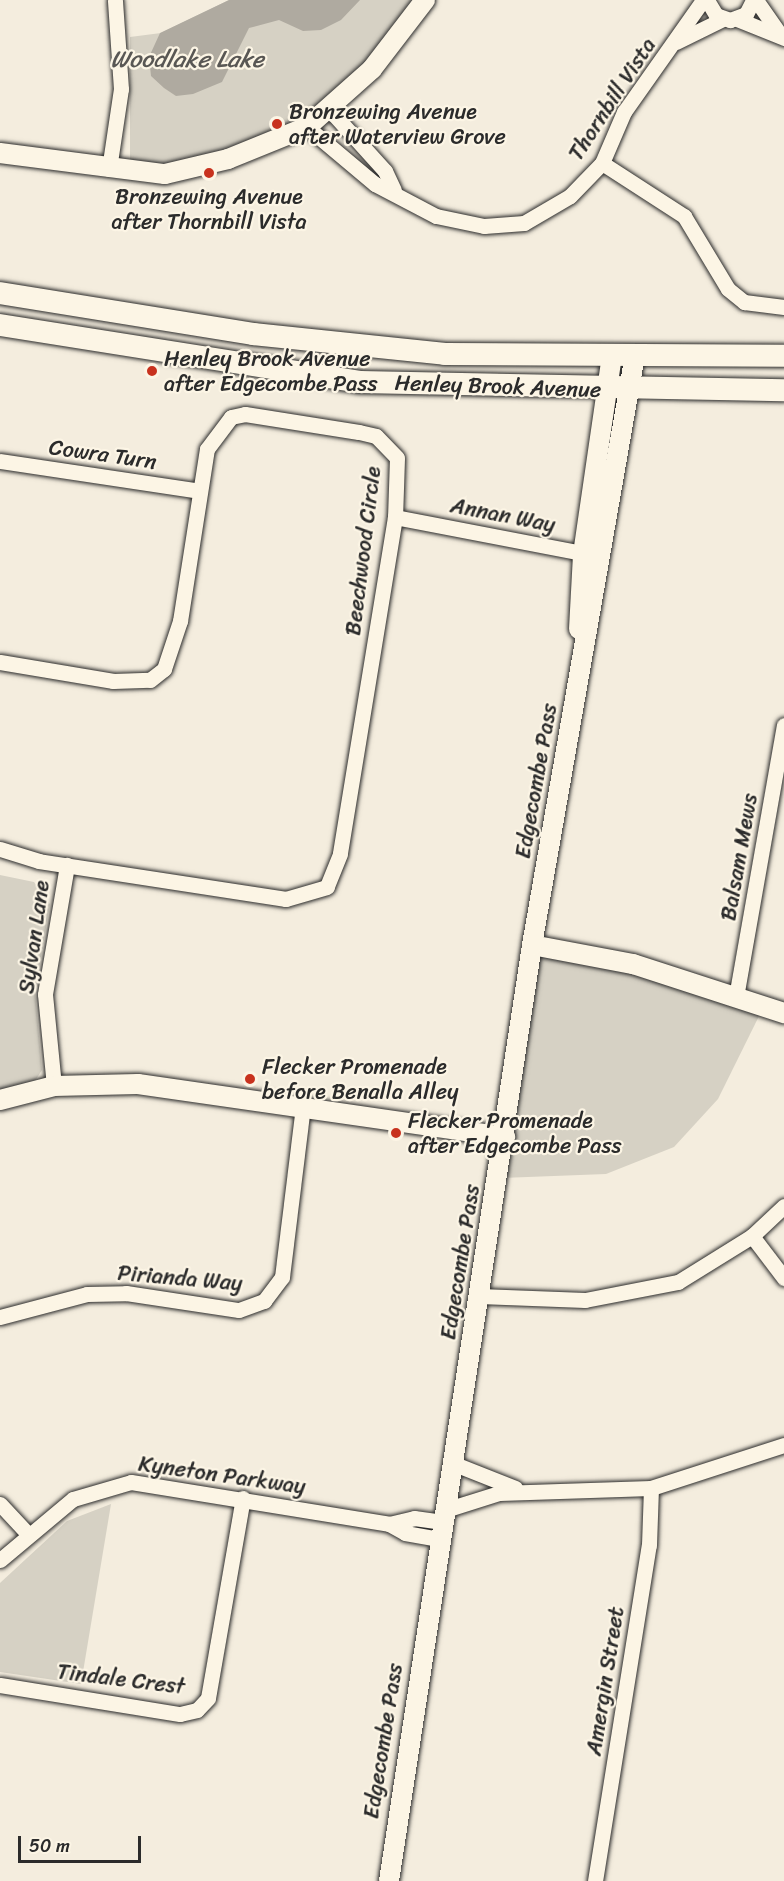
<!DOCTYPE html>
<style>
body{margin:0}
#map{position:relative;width:784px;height:1881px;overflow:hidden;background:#f4edde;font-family:Sriracha,sans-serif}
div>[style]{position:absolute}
.green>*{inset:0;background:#d6d1c4}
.water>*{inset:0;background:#afaaa0}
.roads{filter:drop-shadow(0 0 2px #2b2b2b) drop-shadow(0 0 2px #2b2b2b)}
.minor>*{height:15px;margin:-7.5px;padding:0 7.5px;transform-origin:7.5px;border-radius:7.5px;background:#fcf5e5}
.tertiary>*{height:20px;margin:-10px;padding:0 10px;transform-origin:10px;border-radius:10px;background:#fcf5e5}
.secondary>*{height:22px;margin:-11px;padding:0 11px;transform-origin:11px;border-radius:11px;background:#fcf5e5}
.dots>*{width:16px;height:16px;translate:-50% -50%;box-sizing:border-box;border:3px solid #fcf5e5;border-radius:50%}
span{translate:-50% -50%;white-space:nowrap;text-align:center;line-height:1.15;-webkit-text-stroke:4.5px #fcf5e5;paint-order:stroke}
.street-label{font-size:22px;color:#2b2b2b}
.poi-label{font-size:22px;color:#2b2b2b}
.left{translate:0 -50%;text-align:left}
.water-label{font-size:24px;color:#595754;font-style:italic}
.scale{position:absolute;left:18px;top:1836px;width:123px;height:27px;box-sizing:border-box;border:3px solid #2b2b2b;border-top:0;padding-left:8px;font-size:18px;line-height:21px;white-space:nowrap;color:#2b2b2b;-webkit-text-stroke:4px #fcf5e5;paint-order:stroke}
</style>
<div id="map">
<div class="green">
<i style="clip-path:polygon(229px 0,417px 0,353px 82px,280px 131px,199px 162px,130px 165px,130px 37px,161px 33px)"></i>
<i style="clip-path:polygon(0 875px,34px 882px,50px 904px,35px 992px,42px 1070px,33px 1084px,0 1092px)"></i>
<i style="clip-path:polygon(538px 945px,764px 1006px,718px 1099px,674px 1147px,606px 1174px,500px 1178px)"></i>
<i style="clip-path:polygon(111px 1504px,81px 1684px,0 1672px,0 1583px,67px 1521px)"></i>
</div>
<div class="water">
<i style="clip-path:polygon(229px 0,360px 0,341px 20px,321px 30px,303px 31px,279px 20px,249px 28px,222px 82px,193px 94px,176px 96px,164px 88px,151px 76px,149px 57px,160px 33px)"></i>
</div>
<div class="roads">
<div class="minor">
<i style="left:707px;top:0;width:17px;rotate:59deg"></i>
<i style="left:716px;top:15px;width:15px;rotate:20deg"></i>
<i style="left:730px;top:20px;width:17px;rotate:-21deg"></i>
<i style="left:746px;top:14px;width:16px;rotate:-63deg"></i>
<i style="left:756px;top:0;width:44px;rotate:55.2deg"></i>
<i style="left:737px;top:19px;width:51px;rotate:22deg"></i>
<i style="left:676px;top:42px;width:52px;rotate:-26.1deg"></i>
<i style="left:328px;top:108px;width:85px;rotate:47.9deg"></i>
<i style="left:385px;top:171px;width:21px;rotate:65deg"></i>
<i style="left:307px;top:127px;width:89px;rotate:40deg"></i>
<i style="left:375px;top:184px;width:69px;rotate:27.7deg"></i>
<i style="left:436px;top:216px;width:49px;rotate:11.8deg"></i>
<i style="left:484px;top:226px;width:40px;rotate:-4.3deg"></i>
<i style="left:524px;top:223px;width:53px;rotate:-30.4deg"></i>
<i style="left:570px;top:196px;width:46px;rotate:-45.9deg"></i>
<i style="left:602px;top:163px;width:56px;rotate:-66.7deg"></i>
<i style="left:624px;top:112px;width:137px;rotate:-54.8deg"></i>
<i style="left:602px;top:163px;width:98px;rotate:32.9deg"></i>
<i style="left:684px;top:216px;width:85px;rotate:58.9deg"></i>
<i style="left:728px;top:289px;width:21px;rotate:39deg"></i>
<i style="left:744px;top:302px;width:40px;rotate:7.1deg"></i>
<i style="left:109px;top:169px;width:81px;rotate:-81.5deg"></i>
<i style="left:121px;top:89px;width:89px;rotate:-93.9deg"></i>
<i style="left:0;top:461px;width:202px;rotate:8.5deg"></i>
<i style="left:395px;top:517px;width:201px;rotate:10.9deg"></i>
<i style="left:0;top:662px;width:115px;rotate:9.5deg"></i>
<i style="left:113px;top:681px;width:37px;rotate:-2deg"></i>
<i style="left:150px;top:680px;width:18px;rotate:-38deg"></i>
<i style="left:164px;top:669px;width:51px;rotate:-71.6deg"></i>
<i style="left:180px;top:621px;width:174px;rotate:-81.1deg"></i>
<i style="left:207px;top:449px;width:40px;rotate:-53deg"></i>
<i style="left:231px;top:417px;width:14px;rotate:-12deg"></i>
<i style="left:245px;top:414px;width:115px;rotate:9deg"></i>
<i style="left:359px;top:432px;width:17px;rotate:13deg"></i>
<i style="left:376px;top:436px;width:30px;rotate:46deg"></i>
<i style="left:397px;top:458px;width:59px;rotate:91.9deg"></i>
<i style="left:395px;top:517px;width:341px;rotate:99.3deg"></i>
<i style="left:340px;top:854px;width:35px;rotate:112deg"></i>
<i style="left:327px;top:887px;width:43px;rotate:163.7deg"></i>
<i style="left:286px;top:899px;width:250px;rotate:-171.3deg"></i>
<i style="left:39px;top:861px;width:41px;rotate:-162.9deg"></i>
<i style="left:736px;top:997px;width:276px;rotate:-80deg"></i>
<i style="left:54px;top:1086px;width:92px;rotate:-95.6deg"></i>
<i style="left:45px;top:994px;width:131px;rotate:-80.3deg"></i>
<i style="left:752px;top:1236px;width:53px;rotate:52.7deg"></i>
<i style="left:479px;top:1296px;width:106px;rotate:2.2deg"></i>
<i style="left:585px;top:1300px;width:95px;rotate:-11deg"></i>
<i style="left:678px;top:1282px;width:87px;rotate:-31.9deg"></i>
<i style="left:752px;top:1236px;width:44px;rotate:-43.2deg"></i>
<i style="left:0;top:1317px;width:90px;rotate:-14.8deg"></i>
<i style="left:87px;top:1294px;width:39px;rotate:-1deg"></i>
<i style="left:126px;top:1293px;width:114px;rotate:8.6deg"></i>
<i style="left:239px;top:1310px;width:27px;rotate:-20deg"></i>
<i style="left:264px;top:1301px;width:30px;rotate:-53deg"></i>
<i style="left:282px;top:1277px;width:171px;rotate:-83deg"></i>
<i style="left:452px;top:1463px;width:68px;rotate:21.6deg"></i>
<i style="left:0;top:1504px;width:40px;rotate:47deg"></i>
<i style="left:445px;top:1510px;width:57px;rotate:-17.5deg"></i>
<i style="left:499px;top:1493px;width:152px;rotate:-1.9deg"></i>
<i style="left:651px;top:1488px;width:140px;rotate:-17.9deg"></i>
<i style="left:389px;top:1524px;width:26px;rotate:-13deg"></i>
<i style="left:414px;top:1518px;width:29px;rotate:8deg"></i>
<i style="left:0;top:1560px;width:95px;rotate:-39.9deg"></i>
<i style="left:73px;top:1499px;width:60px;rotate:-16.3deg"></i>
<i style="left:131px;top:1482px;width:261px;rotate:9.2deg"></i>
<i style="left:389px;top:1524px;width:18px;rotate:29deg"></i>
<i style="left:405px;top:1533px;width:36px;rotate:10deg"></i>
<i style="left:0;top:1685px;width:182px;rotate:9.2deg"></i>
<i style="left:180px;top:1714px;width:17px;rotate:-13deg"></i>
<i style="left:197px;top:1710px;width:16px;rotate:-47deg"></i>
<i style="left:208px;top:1698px;width:203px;rotate:-80.1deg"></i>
<i style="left:595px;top:1881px;width:340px;rotate:-80.9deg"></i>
<i style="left:649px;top:1545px;width:57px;rotate:-88deg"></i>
</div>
<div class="tertiary">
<i style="left:0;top:153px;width:166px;rotate:7.3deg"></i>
<i style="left:165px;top:174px;width:65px;rotate:-13.4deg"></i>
<i style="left:228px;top:159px;width:85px;rotate:-22.1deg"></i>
<i style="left:307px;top:127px;width:87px;rotate:-41.7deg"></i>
<i style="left:372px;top:69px;width:87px;rotate:-52.5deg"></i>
<i style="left:579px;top:629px;width:75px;rotate:-86.9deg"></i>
<i style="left:583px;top:554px;width:201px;rotate:-81.7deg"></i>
<i style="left:532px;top:945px;width:103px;rotate:10.7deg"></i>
<i style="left:633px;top:964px;width:159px;rotate:18deg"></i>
<i style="left:0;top:1100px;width:56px;rotate:-14.5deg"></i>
<i style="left:54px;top:1086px;width:84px;rotate:-1.4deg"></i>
<i style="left:138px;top:1084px;width:371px;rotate:8.2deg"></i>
<i style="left:389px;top:1881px;width:947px;rotate:-81.31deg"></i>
<i style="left:532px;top:945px;width:599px;rotate:-80.1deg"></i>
</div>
<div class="secondary">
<i style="left:0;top:293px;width:256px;rotate:9.2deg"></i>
<i style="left:253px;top:334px;width:193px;rotate:5.9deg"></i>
<i style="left:445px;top:354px;width:339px;rotate:0.3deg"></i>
<i style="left:0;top:325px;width:364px;rotate:9deg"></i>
<i style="left:360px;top:382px;width:424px;rotate:1.1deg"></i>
</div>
</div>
<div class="dots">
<i style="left:277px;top:124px;background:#c8321e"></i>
<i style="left:209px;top:173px;background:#c8321e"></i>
<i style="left:152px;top:371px;background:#c8321e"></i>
<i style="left:250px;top:1079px;background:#c8321e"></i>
<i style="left:396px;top:1133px;background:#c8321e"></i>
</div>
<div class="street-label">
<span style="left:612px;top:99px;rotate:-57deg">Thornbill Vista</span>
<span style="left:498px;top:386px;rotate:2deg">Henley Brook Avenue</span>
<span style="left:103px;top:454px;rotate:8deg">Cowra Turn</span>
<span style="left:503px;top:515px;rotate:11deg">Annan Way</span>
<span style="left:363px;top:551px;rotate:-83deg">Beechwood Circle</span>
<span style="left:536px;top:781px;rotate:-80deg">Edgecombe Pass</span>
<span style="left:739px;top:857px;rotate:-80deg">Balsam Mews</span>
<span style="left:34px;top:937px;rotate:-82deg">Sylvan Lane</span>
<span style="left:460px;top:1262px;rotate:-81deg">Edgecombe Pass</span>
<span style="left:180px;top:1278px;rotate:5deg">Pirianda Way</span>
<span style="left:222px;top:1475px;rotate:8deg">Kyneton Parkway</span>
<span style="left:121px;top:1679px;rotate:7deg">Tindale Crest</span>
<span style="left:605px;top:1681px;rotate:-81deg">Amergin Street</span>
<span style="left:383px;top:1741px;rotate:-81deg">Edgecombe Pass</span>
</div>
<div class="poi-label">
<span class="left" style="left:289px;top:124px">Bronzewing Avenue<br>after Waterview Grove</span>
<span style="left:209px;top:209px">Bronzewing Avenue<br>after Thornbill Vista</span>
<span class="left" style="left:164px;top:371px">Henley Brook Avenue<br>after Edgecombe Pass</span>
<span class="left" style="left:262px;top:1079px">Flecker Promenade<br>before Benalla Alley</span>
<span class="left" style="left:408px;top:1133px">Flecker Promenade<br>after Edgecombe Pass</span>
</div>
<div class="water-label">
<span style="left:187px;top:60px">Woodlake Lake</span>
</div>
<div class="scale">50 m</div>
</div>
